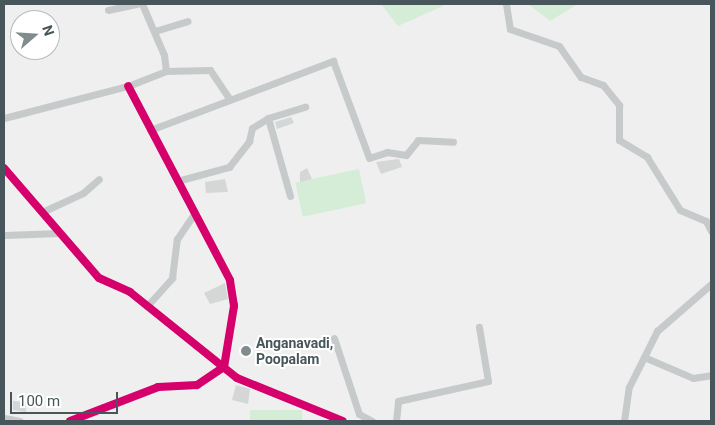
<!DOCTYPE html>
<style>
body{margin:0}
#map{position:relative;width:715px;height:425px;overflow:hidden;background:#efefef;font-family:Roboto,sans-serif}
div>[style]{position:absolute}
.green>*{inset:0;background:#d5edd7;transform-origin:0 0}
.building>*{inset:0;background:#d5d7d7}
.street>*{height:7px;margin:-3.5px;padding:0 3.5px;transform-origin:3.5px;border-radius:3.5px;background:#c6cacb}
.rail>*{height:2px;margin:-1px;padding:0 1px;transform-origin:1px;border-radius:1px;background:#c2c4c6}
.cycleway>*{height:8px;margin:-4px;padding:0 4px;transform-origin:4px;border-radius:4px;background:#d6006c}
.dots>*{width:14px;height:14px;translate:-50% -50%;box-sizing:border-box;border:2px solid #fff;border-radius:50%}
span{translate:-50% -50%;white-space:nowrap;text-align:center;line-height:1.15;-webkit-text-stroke:4px #fff;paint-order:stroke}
.poi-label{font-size:14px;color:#47565a;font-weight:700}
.left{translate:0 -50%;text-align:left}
.frame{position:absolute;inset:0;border:5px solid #47565a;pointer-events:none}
.north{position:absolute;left:10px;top:10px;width:50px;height:50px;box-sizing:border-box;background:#fff;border:1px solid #b5bbbd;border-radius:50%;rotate:71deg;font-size:14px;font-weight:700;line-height:20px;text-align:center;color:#47565a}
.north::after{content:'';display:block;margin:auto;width:18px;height:22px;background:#828c8e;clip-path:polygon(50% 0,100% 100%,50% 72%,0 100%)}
.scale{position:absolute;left:10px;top:392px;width:108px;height:22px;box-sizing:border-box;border:2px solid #47565a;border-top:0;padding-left:6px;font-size:15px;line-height:18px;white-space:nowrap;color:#47565a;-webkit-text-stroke:4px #fff;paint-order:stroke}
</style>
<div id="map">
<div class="green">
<i style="clip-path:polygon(381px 4px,442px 4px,443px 6px,398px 26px)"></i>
<i style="clip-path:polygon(528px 4px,578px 4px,550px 21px)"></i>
<i style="left:359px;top:169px;width:35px;height:65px;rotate:78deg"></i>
<i style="left:250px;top:410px;width:52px;height:11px"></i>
</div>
<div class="building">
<i style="clip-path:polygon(291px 117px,294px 123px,277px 129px,275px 122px)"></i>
<i style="clip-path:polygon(399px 159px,402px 167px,381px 174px,376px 162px)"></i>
<i style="clip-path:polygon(307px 168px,312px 179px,300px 182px,300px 172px)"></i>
<i style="clip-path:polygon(225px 179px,228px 192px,206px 193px,205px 182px)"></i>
<i style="clip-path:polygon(225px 283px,228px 299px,210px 304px,204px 293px)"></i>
<i style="clip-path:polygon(236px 385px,250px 389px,248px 404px,232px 400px)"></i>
<i style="clip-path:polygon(13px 401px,26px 402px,26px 412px,13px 410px)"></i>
</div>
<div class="street">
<i style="left:142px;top:4px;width:56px;rotate:66.7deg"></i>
<i style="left:164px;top:55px;width:16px;rotate:83deg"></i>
<i style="left:506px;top:4px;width:25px;rotate:81deg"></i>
<i style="left:510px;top:29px;width:52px;rotate:19.1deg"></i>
<i style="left:559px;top:46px;width:38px;rotate:55deg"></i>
<i style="left:581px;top:77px;width:23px;rotate:20deg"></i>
<i style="left:603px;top:85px;width:26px;rotate:51deg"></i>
<i style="left:619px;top:105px;width:35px;rotate:90deg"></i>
<i style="left:619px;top:140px;width:33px;rotate:31deg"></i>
<i style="left:647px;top:157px;width:62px;rotate:58.1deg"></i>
<i style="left:680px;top:210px;width:28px;rotate:23deg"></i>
<i style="left:706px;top:221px;width:11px;rotate:63deg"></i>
<i style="left:108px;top:10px;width:30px;rotate:-12deg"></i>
<i style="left:155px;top:31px;width:34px;rotate:-17deg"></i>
<i style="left:4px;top:118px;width:128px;rotate:-14.5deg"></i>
<i style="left:128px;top:86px;width:41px;rotate:-21.5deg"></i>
<i style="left:166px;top:71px;width:44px;rotate:-1.3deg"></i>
<i style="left:210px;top:70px;width:34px;rotate:56deg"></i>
<i style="left:268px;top:118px;width:39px;rotate:-17deg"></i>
<i style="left:150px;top:130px;width:196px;rotate:-20.7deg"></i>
<i style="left:333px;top:61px;width:103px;rotate:69.6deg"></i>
<i style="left:369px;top:158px;width:19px;rotate:-18deg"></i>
<i style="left:387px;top:152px;width:19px;rotate:9deg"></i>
<i style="left:406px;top:155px;width:19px;rotate:-51deg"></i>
<i style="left:418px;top:140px;width:35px;rotate:3deg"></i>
<i style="left:4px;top:168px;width:145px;rotate:49.2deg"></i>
<i style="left:99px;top:278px;width:34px;rotate:24deg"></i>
<i style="left:130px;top:292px;width:137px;rotate:38.8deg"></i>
<i style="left:237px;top:378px;width:114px;rotate:22.1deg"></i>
<i style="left:177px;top:181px;width:54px;rotate:-15.1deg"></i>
<i style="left:229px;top:167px;width:33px;rotate:-52deg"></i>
<i style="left:249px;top:141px;width:13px;rotate:-77deg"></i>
<i style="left:252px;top:128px;width:19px;rotate:-32deg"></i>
<i style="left:268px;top:118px;width:81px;rotate:74.2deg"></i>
<i style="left:42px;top:212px;width:45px;rotate:-24.9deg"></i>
<i style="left:83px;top:193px;width:21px;rotate:-41deg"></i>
<i style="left:4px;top:235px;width:56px;rotate:-2deg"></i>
<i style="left:147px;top:306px;width:38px;rotate:-48deg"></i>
<i style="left:172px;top:278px;width:39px;rotate:-83deg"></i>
<i style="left:177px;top:239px;width:32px;rotate:-56deg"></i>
<i style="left:334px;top:338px;width:80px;rotate:71.8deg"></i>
<i style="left:359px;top:414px;width:15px;rotate:28deg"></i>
<i style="left:644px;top:357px;width:53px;rotate:23.2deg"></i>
<i style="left:693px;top:378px;width:18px;rotate:-9deg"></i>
<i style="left:4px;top:418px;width:16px;rotate:11deg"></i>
<i style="left:70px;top:421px;width:94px;rotate:-21.1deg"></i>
<i style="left:158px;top:387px;width:39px;rotate:-3deg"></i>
<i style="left:197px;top:385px;width:32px;rotate:-34deg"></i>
<i style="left:224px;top:367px;width:62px;rotate:-80.7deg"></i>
<i style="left:234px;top:306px;width:26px;rotate:-99deg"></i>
<i style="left:230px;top:280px;width:219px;rotate:-117.7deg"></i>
<i style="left:396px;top:421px;width:20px;rotate:-84deg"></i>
<i style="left:398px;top:401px;width:92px;rotate:-12.5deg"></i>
<i style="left:488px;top:381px;width:55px;rotate:-99.5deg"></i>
<i style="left:624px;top:421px;width:34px;rotate:-82deg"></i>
<i style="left:629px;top:387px;width:63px;rotate:-63.4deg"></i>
<i style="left:657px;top:331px;width:72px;rotate:-41deg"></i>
</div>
<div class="rail">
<i style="left:710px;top:4px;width:1px"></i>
</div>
<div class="cycleway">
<i style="left:4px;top:168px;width:145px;rotate:49.2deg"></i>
<i style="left:99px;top:278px;width:34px;rotate:24deg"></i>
<i style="left:130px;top:292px;width:137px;rotate:38.8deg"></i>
<i style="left:237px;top:378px;width:114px;rotate:22.1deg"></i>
<i style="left:70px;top:421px;width:94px;rotate:-21.1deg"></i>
<i style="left:158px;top:387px;width:39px;rotate:-3deg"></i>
<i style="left:197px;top:385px;width:32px;rotate:-34deg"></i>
<i style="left:224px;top:367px;width:62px;rotate:-80.7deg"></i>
<i style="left:234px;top:306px;width:26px;rotate:-99deg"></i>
<i style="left:230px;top:280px;width:219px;rotate:-117.7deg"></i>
</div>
<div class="dots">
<i style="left:246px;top:351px;background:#828c8e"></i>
</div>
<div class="poi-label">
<span class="left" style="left:256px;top:351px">Anganavadi,<br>Poopalam</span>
</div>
<div class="frame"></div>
<div class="north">N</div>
<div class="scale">100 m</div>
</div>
